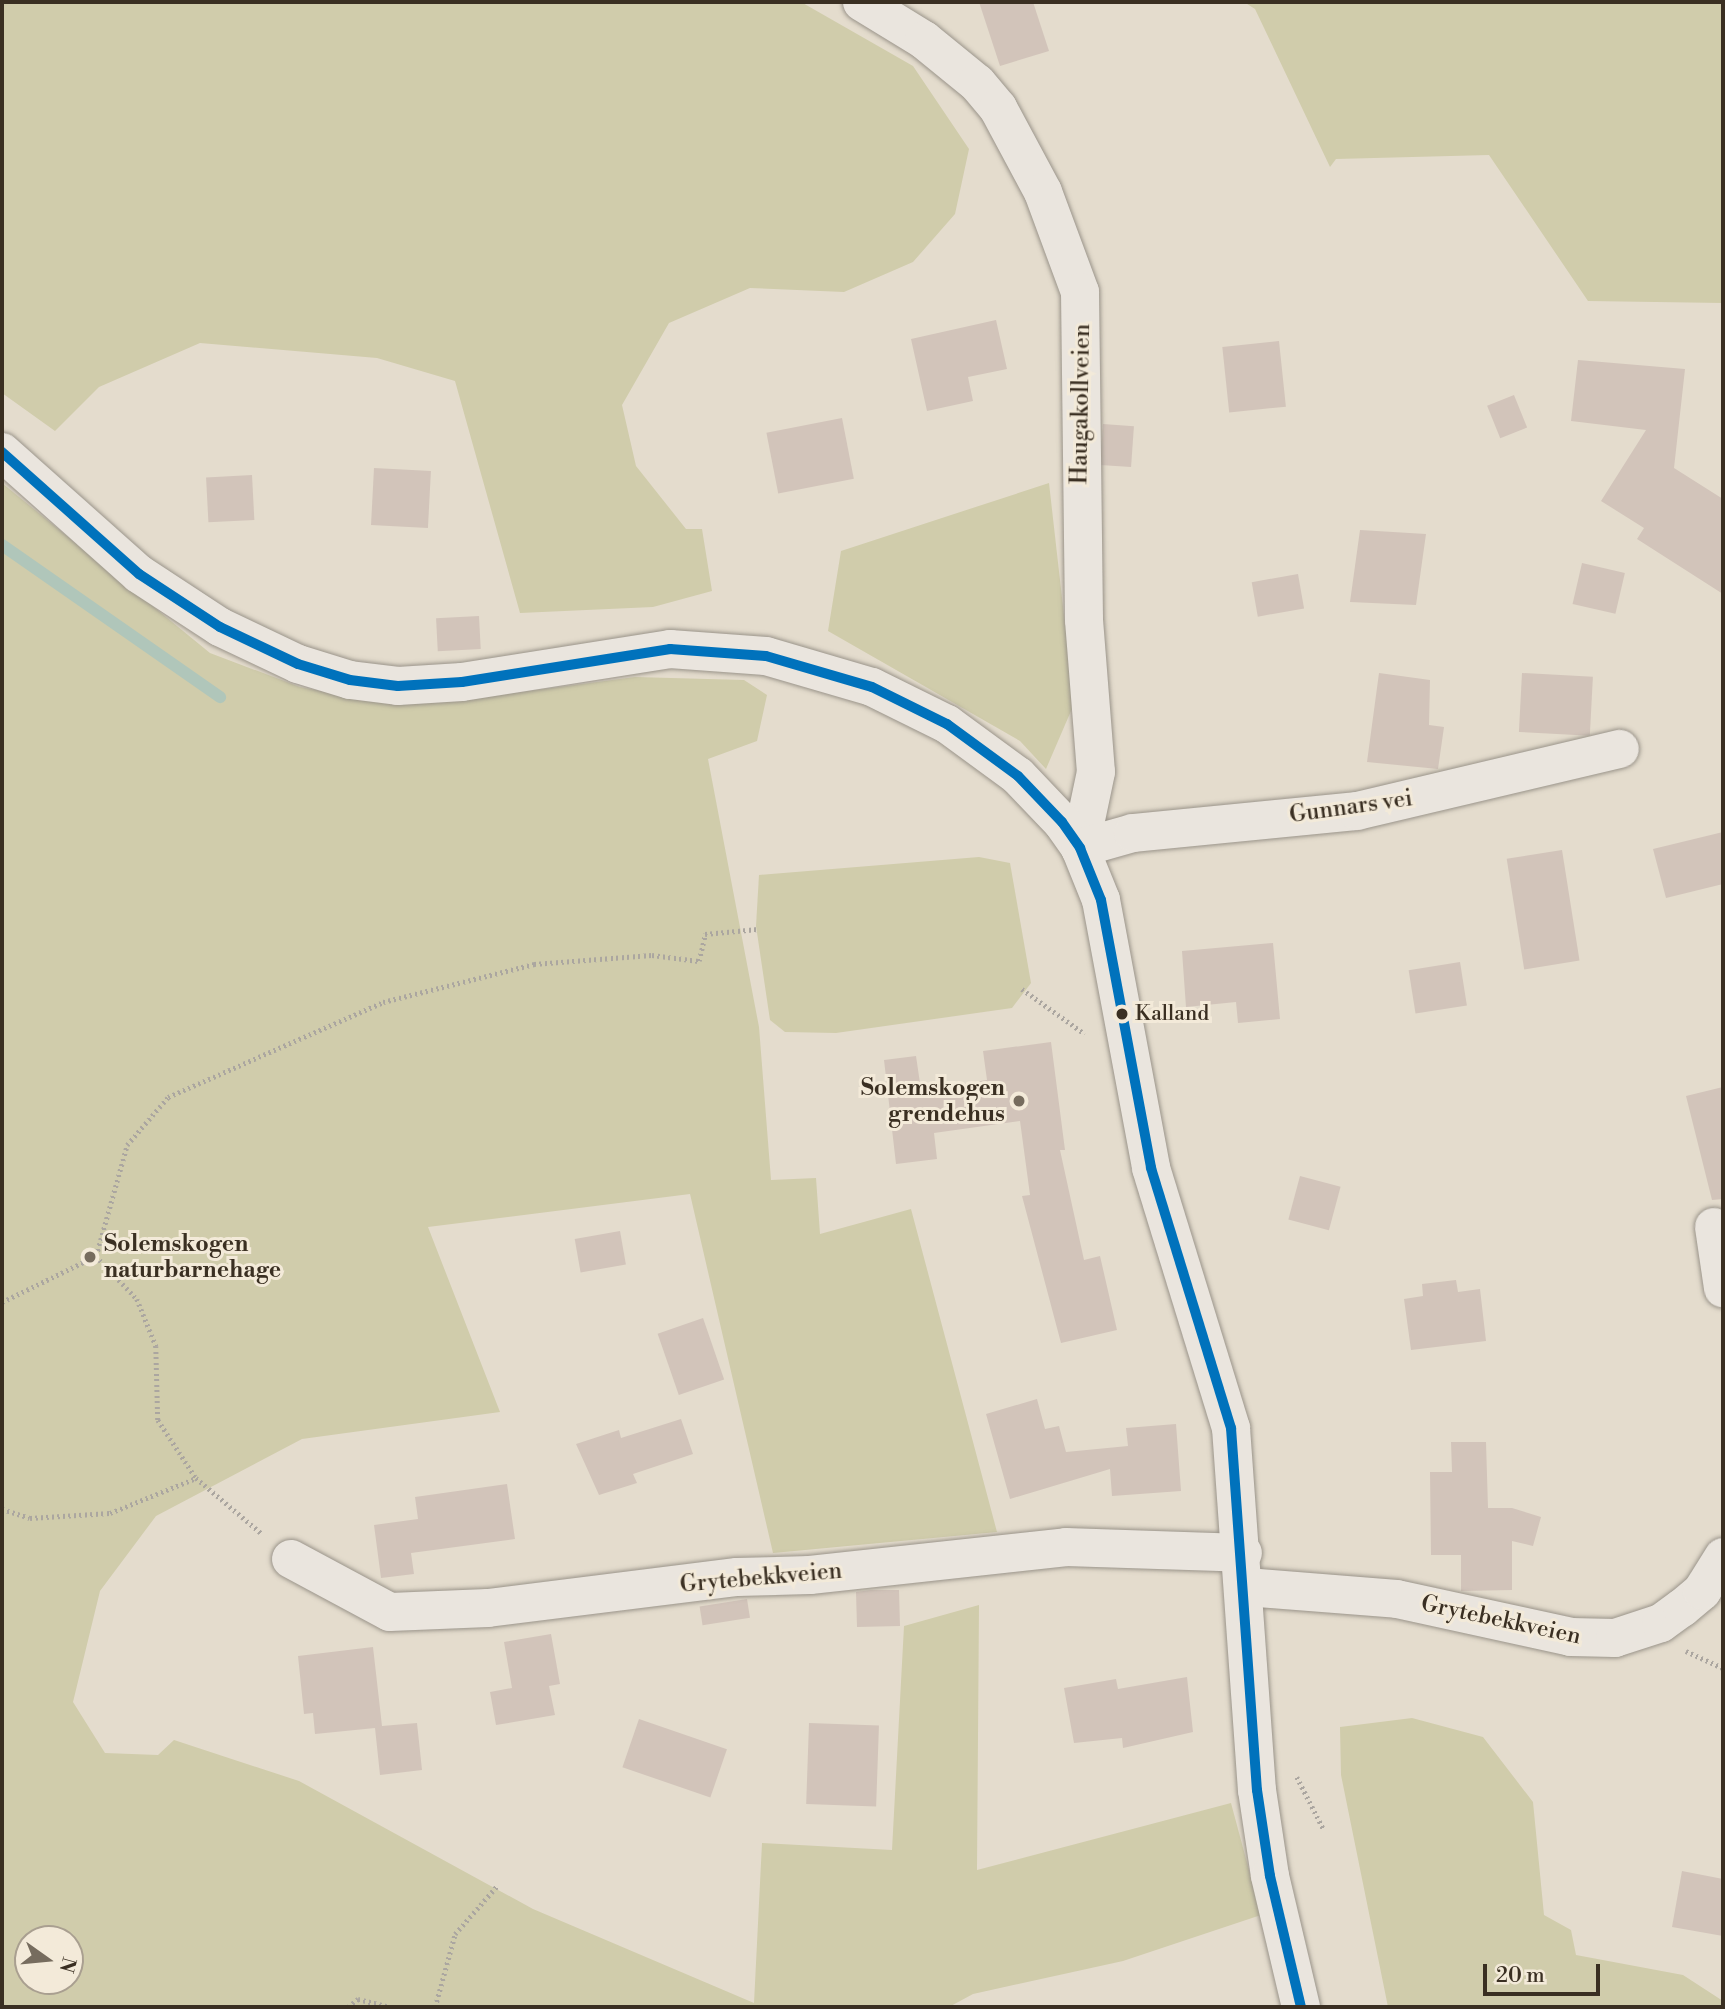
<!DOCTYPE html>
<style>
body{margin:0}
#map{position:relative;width:1725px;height:2009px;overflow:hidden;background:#e4dccd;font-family:"Libre Bodoni",serif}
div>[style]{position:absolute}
.green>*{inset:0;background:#d0ccab}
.stream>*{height:12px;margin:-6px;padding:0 6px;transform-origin:6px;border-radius:6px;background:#b0c6ba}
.building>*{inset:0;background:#d2c4ba;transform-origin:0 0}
.path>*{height:4.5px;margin-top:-2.25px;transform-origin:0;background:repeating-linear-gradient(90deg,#aba6a0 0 2px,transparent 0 5.5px)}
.roads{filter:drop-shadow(0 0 2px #9a948a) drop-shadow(0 0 2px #9a948a)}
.minor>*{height:38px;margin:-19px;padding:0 19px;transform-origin:19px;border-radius:19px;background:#eae5de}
.bus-1>*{height:10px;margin:-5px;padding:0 5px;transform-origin:5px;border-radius:5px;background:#0072bc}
.dots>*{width:19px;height:19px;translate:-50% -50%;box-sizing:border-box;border:4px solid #f3ead9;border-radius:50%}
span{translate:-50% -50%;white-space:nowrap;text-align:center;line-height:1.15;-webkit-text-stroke:6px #f3ead9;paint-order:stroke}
.bus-label{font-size:21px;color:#3a2f22}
.left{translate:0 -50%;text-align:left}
.street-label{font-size:23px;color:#3a2f22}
.poi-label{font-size:23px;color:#3a2f22;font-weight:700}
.right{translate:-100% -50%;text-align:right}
.frame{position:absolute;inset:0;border:4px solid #3a2f22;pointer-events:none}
.north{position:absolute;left:14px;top:1925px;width:70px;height:70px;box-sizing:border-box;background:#f3ead9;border:2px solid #a99f90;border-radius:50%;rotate:105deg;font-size:19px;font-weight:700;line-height:28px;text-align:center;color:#3a2f22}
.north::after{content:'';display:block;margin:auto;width:24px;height:32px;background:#766c5e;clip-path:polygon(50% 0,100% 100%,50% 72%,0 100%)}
.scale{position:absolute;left:1483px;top:1964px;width:117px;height:32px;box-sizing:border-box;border:4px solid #3a2f22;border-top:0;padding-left:9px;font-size:21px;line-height:24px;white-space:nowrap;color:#3a2f22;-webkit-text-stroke:5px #f3ead9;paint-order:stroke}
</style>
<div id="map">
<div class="green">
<i style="clip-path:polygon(2px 2px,801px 2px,913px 66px,969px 149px,955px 214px,913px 262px,844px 292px,750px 288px,669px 323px,622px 405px,636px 466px,686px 529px,702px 529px,712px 591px,653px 607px,520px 613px,455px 381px,377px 358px,200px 343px,99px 387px,55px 431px,2px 393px)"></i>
<i style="clip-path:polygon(1244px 2px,1723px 2px,1723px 303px,1588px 301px,1489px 155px,1336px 159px,1330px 167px,1255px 9px)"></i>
<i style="clip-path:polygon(evenodd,2px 483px,210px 653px,300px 687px,384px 703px,467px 699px,635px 677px,744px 680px,767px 695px,757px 741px,708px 759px,759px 1027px,771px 1180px,816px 1178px,820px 1234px,911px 1209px,997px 1532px,773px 1553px,690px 1194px,428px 1227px,500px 1412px,302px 1439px,156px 1516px,100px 1591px,73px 1702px,105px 1753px,158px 1755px,174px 1740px,299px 1781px,533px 1909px,754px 2003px,762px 1843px,892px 1850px,904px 1626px,979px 1605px,977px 1870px,1231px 1803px,1261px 1915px,1123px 1961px,973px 1994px,949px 2007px,2px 2007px,2px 483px,28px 1939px,70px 1939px,70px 1981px,28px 1981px,28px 1939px)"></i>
<i style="clip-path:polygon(1049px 483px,1074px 704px,1046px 769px,1020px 741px,828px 631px,841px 551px)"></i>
<i style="clip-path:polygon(979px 857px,1010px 863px,1031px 983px,1012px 1008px,836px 1033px,785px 1032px,770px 1020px,756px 926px,759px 875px)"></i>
<i style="clip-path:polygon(1412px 1718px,1483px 1737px,1533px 1802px,1544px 1915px,1571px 1930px,1576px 1955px,1683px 1975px,1723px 2001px,1723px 2007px,1388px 2007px,1341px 1775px,1340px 1727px)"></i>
</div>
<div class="stream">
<i style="left:2px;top:545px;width:266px;rotate:34.9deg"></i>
</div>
<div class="building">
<i style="clip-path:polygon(979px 2px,1033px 2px,1049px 51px,1000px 66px)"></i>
<i style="clip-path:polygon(996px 320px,1007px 369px,968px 377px,973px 401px,927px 411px,911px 339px)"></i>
<i style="left:1279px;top:341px;width:66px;height:57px;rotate:84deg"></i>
<i style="clip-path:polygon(1578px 360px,1685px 369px,1674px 468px,1723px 499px,1723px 594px,1637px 539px,1644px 528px,1601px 501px,1646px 430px,1571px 421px)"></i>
<i style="left:1514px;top:395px;width:35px;height:29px;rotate:68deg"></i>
<i style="left:842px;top:418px;width:62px;height:77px;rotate:79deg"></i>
<i style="left:1103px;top:424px;width:31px;height:41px;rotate:4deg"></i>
<i style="left:374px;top:468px;width:57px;height:57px;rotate:3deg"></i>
<i style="left:252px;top:475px;width:45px;height:46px;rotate:87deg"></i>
<i style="clip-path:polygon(1360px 530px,1426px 534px,1416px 605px,1350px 602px)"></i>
<i style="left:1582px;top:563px;width:44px;height:42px;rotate:13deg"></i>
<i style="left:1298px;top:574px;width:35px;height:47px;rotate:80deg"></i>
<i style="left:479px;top:616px;width:33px;height:43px;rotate:87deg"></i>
<i style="clip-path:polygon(1379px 673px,1430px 680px,1429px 725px,1444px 727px,1438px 769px,1367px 762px)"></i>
<i style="left:1522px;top:673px;width:71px;height:59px;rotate:3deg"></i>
<i style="clip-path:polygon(1723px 832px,1723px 884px,1666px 898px,1653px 849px)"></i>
<i style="left:1562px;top:850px;width:112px;height:56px;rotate:81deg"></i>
<i style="clip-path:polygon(1273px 943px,1280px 1019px,1238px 1023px,1236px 1002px,1186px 1007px,1182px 951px)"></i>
<i style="left:1460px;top:962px;width:44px;height:52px;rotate:81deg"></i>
<i style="clip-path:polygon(1051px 1042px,1065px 1150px,1060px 1150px,1084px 1260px,1100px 1256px,1117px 1330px,1061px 1343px,1022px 1196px,1030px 1195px,1020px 1121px,934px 1133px,937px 1159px,896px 1164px,884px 1060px,916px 1056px,921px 1090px,987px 1080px,983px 1051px)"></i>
<i style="clip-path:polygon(1723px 1087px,1723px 1199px,1712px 1200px,1686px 1096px)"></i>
<i style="left:1300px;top:1176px;width:42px;height:45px;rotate:15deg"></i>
<i style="left:620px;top:1231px;width:34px;height:46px;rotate:80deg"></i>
<i style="clip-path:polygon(1456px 1280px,1458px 1292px,1480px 1289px,1486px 1341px,1411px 1350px,1404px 1299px,1423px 1296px,1422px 1284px)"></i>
<i style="left:703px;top:1318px;width:65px;height:48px;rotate:71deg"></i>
<i style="clip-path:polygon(1037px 1399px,1045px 1429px,1059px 1426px,1066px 1452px,1128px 1446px,1126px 1428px,1176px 1424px,1181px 1491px,1112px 1496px,1110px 1469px,1010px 1499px,986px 1414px)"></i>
<i style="clip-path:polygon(681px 1419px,693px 1454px,633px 1474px,637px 1483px,599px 1495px,576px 1444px,619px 1430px,621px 1438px)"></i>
<i style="clip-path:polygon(1451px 1442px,1486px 1442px,1488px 1508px,1512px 1508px,1541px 1517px,1533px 1546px,1512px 1541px,1512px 1590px,1461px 1591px,1461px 1555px,1431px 1555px,1430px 1472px,1452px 1472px)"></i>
<i style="clip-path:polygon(507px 1484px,515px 1539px,411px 1553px,414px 1574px,381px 1578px,374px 1525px,418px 1519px,415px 1497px)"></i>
<i style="clip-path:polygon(871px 1590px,899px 1590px,900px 1626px,857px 1627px,856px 1592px)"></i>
<i style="left:747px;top:1599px;width:19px;height:48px;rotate:81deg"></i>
<i style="clip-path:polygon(551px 1634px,560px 1684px,549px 1686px,555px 1715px,496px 1725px,490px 1692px,512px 1688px,504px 1642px)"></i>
<i style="clip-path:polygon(373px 1647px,382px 1726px,417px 1723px,422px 1770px,380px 1775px,375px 1728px,315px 1734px,313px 1713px,304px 1714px,298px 1656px)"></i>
<i style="clip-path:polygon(1187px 1677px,1193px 1732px,1123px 1748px,1122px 1738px,1074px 1743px,1064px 1688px,1116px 1679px,1118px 1689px)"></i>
<i style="left:639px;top:1719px;width:93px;height:51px;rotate:19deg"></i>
<i style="left:809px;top:1723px;width:70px;height:81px;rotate:2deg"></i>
<i style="clip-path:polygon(1682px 1871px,1723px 1879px,1723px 1936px,1672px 1927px)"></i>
</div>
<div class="path">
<i style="left:1022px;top:989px;width:77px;rotate:35.5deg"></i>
<i style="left:96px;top:1256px;width:59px;rotate:46.4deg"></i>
<i style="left:137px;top:1299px;width:51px;rotate:68deg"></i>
<i style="left:156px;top:1346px;width:74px;rotate:88.5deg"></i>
<i style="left:158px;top:1420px;width:69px;rotate:56.8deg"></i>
<i style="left:2px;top:1302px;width:105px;rotate:-26.1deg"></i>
<i style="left:96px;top:1256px;width:115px;rotate:-74.4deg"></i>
<i style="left:127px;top:1145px;width:63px;rotate:-49.5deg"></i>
<i style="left:168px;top:1097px;width:235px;rotate:-23.8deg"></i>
<i style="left:383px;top:1002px;width:156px;rotate:-14.1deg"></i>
<i style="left:534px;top:964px;width:118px;rotate:-4.4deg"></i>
<i style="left:652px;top:955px;width:47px;rotate:7.3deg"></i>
<i style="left:699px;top:961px;width:28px;rotate:-77deg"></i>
<i style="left:705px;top:934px;width:53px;rotate:-5.4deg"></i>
<i style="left:2px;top:1509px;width:29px;rotate:18deg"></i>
<i style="left:30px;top:1518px;width:80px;rotate:-3.6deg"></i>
<i style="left:110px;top:1513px;width:93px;rotate:-22.1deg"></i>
<i style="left:196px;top:1478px;width:85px;rotate:40.2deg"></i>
<i style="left:1686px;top:1651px;width:41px;rotate:24.7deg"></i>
<i style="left:1297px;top:1777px;width:59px;rotate:63deg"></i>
<i style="left:348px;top:2007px;width:13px;rotate:-39deg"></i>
<i style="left:358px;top:1999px;width:33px;rotate:14deg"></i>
<i style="left:435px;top:2007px;width:76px;rotate:-74.7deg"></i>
<i style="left:455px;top:1934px;width:64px;rotate:-48.8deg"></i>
</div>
<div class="roads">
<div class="minor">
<i style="left:862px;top:2px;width:73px;rotate:31.5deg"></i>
<i style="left:924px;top:40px;width:68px;rotate:39.1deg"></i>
<i style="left:977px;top:83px;width:33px;rotate:50deg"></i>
<i style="left:998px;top:108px;width:95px;rotate:61.8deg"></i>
<i style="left:1043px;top:192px;width:107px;rotate:69.7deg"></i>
<i style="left:1080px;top:292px;width:328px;rotate:89.3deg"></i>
<i style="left:1084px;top:620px;width:152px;rotate:85.5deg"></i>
<i style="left:1096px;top:772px;width:78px;rotate:101.9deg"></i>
<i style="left:2px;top:452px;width:183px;rotate:41.7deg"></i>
<i style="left:139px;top:574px;width:97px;rotate:33.2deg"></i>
<i style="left:220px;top:627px;width:86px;rotate:25.4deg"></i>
<i style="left:298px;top:664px;width:54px;rotate:17.1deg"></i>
<i style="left:350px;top:680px;width:48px;rotate:7.1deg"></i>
<i style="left:398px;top:686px;width:64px;rotate:-3.6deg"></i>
<i style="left:462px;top:682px;width:211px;rotate:-9deg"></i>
<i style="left:670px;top:649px;width:96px;rotate:4.2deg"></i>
<i style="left:766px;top:656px;width:110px;rotate:16.3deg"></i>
<i style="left:872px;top:687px;width:84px;rotate:26.3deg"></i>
<i style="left:947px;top:724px;width:88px;rotate:36.2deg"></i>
<i style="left:1018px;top:776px;width:64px;rotate:46.3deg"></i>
<i style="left:1062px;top:822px;width:32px;rotate:55deg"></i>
<i style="left:1080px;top:848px;width:56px;rotate:68deg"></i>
<i style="left:1101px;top:900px;width:273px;rotate:79.4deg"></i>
<i style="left:1151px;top:1168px;width:272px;rotate:72.9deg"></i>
<i style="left:1231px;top:1428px;width:363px;rotate:85.9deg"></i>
<i style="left:1257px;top:1790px;width:87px;rotate:81.4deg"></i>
<i style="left:1270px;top:1876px;width:135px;rotate:76.7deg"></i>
<i style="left:1080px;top:848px;width:55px;rotate:-15.8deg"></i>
<i style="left:1133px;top:833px;width:225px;rotate:-5.6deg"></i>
<i style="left:1357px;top:811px;width:270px;rotate:-13.3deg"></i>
<i style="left:1714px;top:1227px;width:62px;rotate:81.6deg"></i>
<i style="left:291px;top:1559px;width:112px;rotate:28.2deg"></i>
<i style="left:390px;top:1612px;width:98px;rotate:-2.3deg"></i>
<i style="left:488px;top:1608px;width:251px;rotate:-7.1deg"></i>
<i style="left:737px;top:1577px;width:73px;rotate:-1.6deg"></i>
<i style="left:810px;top:1575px;width:258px;rotate:-6.2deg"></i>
<i style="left:1066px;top:1547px;width:177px;rotate:1.9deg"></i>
<i style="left:1246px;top:1587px;width:151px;rotate:4.5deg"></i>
<i style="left:1397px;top:1599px;width:178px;rotate:12.3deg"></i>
<i style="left:1571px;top:1637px;width:44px;rotate:1.3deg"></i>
<i style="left:1615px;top:1638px;width:48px;rotate:-18.1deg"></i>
<i style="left:1661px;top:1623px;width:26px;rotate:-36deg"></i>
<i style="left:1682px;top:1608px;width:26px;rotate:-40deg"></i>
<i style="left:1702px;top:1591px;width:40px;rotate:-58deg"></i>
</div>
</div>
<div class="bus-1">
<i style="left:2px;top:452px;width:183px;rotate:41.7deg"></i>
<i style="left:139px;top:574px;width:97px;rotate:33.2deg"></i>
<i style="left:220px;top:627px;width:86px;rotate:25.4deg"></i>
<i style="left:298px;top:664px;width:54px;rotate:17.1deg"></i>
<i style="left:350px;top:680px;width:48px;rotate:7.1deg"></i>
<i style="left:398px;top:686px;width:64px;rotate:-3.6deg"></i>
<i style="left:462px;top:682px;width:211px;rotate:-9deg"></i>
<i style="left:670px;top:649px;width:96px;rotate:4.2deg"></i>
<i style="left:766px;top:656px;width:110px;rotate:16.3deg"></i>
<i style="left:872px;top:687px;width:84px;rotate:26.3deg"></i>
<i style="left:947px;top:724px;width:88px;rotate:36.2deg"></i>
<i style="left:1018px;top:776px;width:64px;rotate:46.3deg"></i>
<i style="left:1062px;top:822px;width:32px;rotate:55deg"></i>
<i style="left:1080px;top:848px;width:56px;rotate:68deg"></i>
<i style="left:1101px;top:900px;width:273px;rotate:79.4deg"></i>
<i style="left:1151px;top:1168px;width:272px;rotate:72.9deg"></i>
<i style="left:1231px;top:1428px;width:363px;rotate:85.9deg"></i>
<i style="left:1257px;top:1790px;width:87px;rotate:81.4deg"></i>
<i style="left:1270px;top:1876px;width:135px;rotate:76.7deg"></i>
</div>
<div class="dots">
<i style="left:1122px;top:1014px;background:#3a2f22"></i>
<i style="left:1019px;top:1101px;background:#766c5e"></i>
<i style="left:90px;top:1257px;background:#766c5e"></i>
</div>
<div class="bus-label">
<span class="left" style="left:1135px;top:1014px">Kalland</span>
</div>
<div class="street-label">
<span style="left:1081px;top:404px;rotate:-89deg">Haugakollveien</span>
<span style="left:1351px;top:807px;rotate:-8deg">Gunnars vei</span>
<span style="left:761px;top:1578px;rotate:-5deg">Grytebekkveien</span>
<span style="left:1501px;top:1620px;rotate:12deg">Grytebekkveien</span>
</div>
<div class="poi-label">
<span class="right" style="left:1005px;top:1101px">Solemskogen<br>grendehus</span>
<span class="left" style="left:104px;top:1257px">Solemskogen<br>naturbarnehage</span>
</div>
<div class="frame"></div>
<div class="north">N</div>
<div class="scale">20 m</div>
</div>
